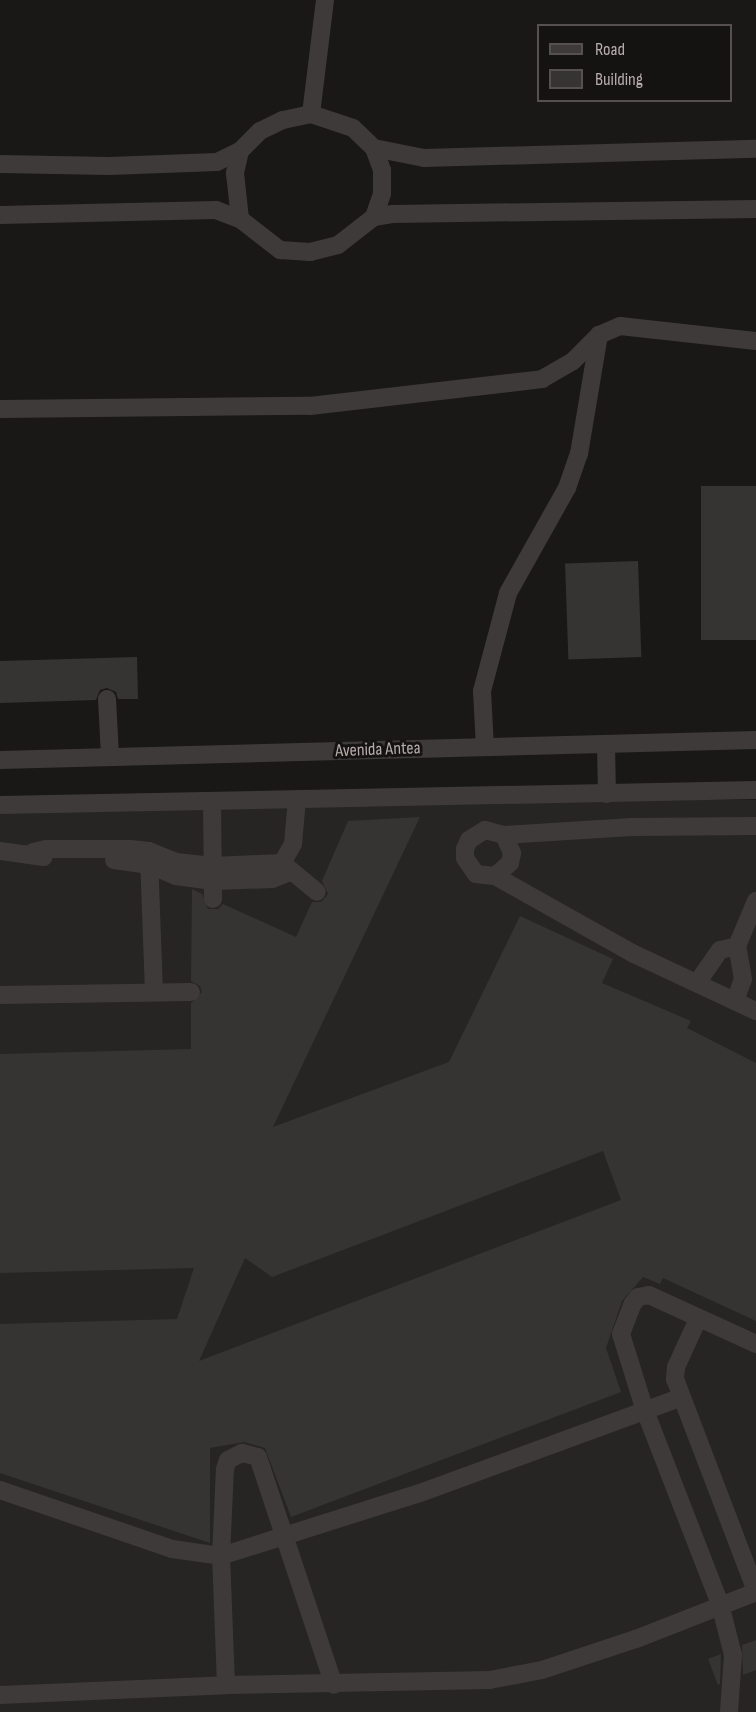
<!DOCTYPE html>
<style>
body{margin:0}
#map{position:relative;width:756px;height:1712px;overflow:hidden;background:#191817;font-family:"Sofia Sans Condensed",sans-serif}
div>[style]{position:absolute}
.built>*{inset:0;background:#262524;transform-origin:0 0}
.building>*{inset:0;background:#353433;transform-origin:0 0}
.minor>*{height:18px;margin:-9px;padding:0 9px;transform-origin:9px;border-radius:9px;background:#3e3a39}
span{translate:-50% -50%;white-space:nowrap;text-align:center;line-height:1.15;-webkit-text-stroke:6px #141312;paint-order:stroke}
.street-label{font-size:18px;color:#b8adab}
.legend{position:absolute;left:537px;top:24px;width:195px;height:78px;box-sizing:border-box;background:#141312;border:2px solid #56514f;margin:0;padding:8px 10px;list-style:none;font-size:18px;color:#b8adab}
.legend li{display:flex;align-items:center;gap:12px;height:30px}
.legend b{width:30px;border:2px solid #56514f}
</style>
<div id="map">
<div class="built">
<i style="left:756px;top:800px;width:912px;height:756px;rotate:90deg"></i>
</div>
<div class="building">
<i style="left:756px;top:486px;width:154px;height:55px;rotate:90deg"></i>
<i style="left:638px;top:561px;width:96px;height:73px;rotate:88deg"></i>
<i style="clip-path:polygon(137px 657px,138px 699px,118px 699px,116px 692px,107px 688px,100px 690px,96px 700px,0 703px,0 661px)"></i>
<i style="clip-path:polygon(evenodd,420px 817px,273px 1127px,449px 1062px,520px 916px,613px 959px,602px 983px,691px 1021px,687px 1028px,756px 1063px,756px 1321px,663px 1278px,660px 1284px,643px 1277px,622px 1301px,606px 1348px,621px 1392px,291px 1517px,265px 1448px,244px 1442px,210px 1448px,210px 1543px,0 1473px,0 1324px,177px 1319px,194px 1268px,0 1273px,0 1054px,191px 1049px,191px 1003px,202px 992px,200px 986px,191px 981px,192px 889px,202px 894px,208px 909px,218px 909px,223px 904px,296px 937px,312px 902px,321px 902px,328px 894px,322px 881px,348px 821px,420px 817px,603px 1151px,621px 1200px,199px 1361px,245px 1258px,272px 1277px,603px 1151px)"></i>
<i style="clip-path:polygon(756px 1640px,756px 1670px,743px 1675px,742px 1645px)"></i>
<i style="clip-path:polygon(721px 1654px,720px 1684px,718px 1685px,708px 1659px)"></i>
</div>
<div class="minor">
<i style="left:311px;top:114px;width:115px;rotate:-83deg"></i>
<i style="left:240px;top:151px;width:23px;rotate:103deg"></i>
<i style="left:235px;top:173px;width:46px;rotate:83.8deg"></i>
<i style="left:0;top:164px;width:109px;rotate:1.1deg"></i>
<i style="left:109px;top:166px;width:108px;rotate:-2.1deg"></i>
<i style="left:217px;top:162px;width:25px;rotate:-26deg"></i>
<i style="left:240px;top:151px;width:28px;rotate:-45deg"></i>
<i style="left:260px;top:131px;width:25px;rotate:-26deg"></i>
<i style="left:283px;top:120px;width:29px;rotate:-12deg"></i>
<i style="left:311px;top:114px;width:44px;rotate:18.4deg"></i>
<i style="left:353px;top:128px;width:29px;rotate:44deg"></i>
<i style="left:374px;top:148px;width:51px;rotate:11.3deg"></i>
<i style="left:424px;top:158px;width:332px;rotate:-1.6deg"></i>
<i style="left:0;top:215px;width:216px;rotate:-1.3deg"></i>
<i style="left:216px;top:210px;width:26px;rotate:21deg"></i>
<i style="left:240px;top:219px;width:51px;rotate:37.8deg"></i>
<i style="left:280px;top:250px;width:30px;rotate:4deg"></i>
<i style="left:310px;top:252px;width:29px;rotate:-14deg"></i>
<i style="left:338px;top:245px;width:46px;rotate:-37.9deg"></i>
<i style="left:374px;top:217px;width:18px;rotate:-9deg"></i>
<i style="left:392px;top:214px;width:364px;rotate:-0.8deg"></i>
<i style="left:374px;top:217px;width:24px;rotate:-71deg"></i>
<i style="left:382px;top:194px;width:24px;rotate:-90deg"></i>
<i style="left:382px;top:170px;width:23px;rotate:-110deg"></i>
<i style="left:0;top:409px;width:310px;rotate:-0.6deg"></i>
<i style="left:310px;top:406px;width:234px;rotate:-6.6deg"></i>
<i style="left:542px;top:379px;width:36px;rotate:-30deg"></i>
<i style="left:573px;top:361px;width:37px;rotate:-45deg"></i>
<i style="left:599px;top:335px;width:23px;rotate:-23deg"></i>
<i style="left:620px;top:326px;width:137px;rotate:6.3deg"></i>
<i style="left:107px;top:699px;width:58px;rotate:87deg"></i>
<i style="left:606px;top:744px;width:50px;rotate:88.9deg"></i>
<i style="left:485px;top:747px;width:56px;rotate:-93.1deg"></i>
<i style="left:482px;top:691px;width:101px;rotate:-75.1deg"></i>
<i style="left:508px;top:593px;width:120px;rotate:-60.7deg"></i>
<i style="left:567px;top:488px;width:36px;rotate:-71deg"></i>
<i style="left:579px;top:454px;width:121px;rotate:-80.5deg"></i>
<i style="left:0;top:760px;width:756px;rotate:-1.52deg"></i>
<i style="left:212px;top:802px;width:97px;rotate:89.4deg"></i>
<i style="left:0;top:805px;width:756px;rotate:-1.14deg"></i>
<i style="left:504px;top:835px;width:20px;rotate:66deg"></i>
<i style="left:512px;top:853px;width:10px;rotate:101deg"></i>
<i style="left:510px;top:863px;width:20px;rotate:139deg"></i>
<i style="left:495px;top:876px;width:19px;rotate:-174deg"></i>
<i style="left:476px;top:874px;width:19px;rotate:-125deg"></i>
<i style="left:465px;top:858px;width:9px;rotate:-90deg"></i>
<i style="left:465px;top:849px;width:10px;rotate:-66deg"></i>
<i style="left:469px;top:840px;width:19px;rotate:-32deg"></i>
<i style="left:485px;top:830px;width:20px;rotate:15deg"></i>
<i style="left:504px;top:835px;width:128px;rotate:-3.6deg"></i>
<i style="left:632px;top:827px;width:124px;rotate:-0.5deg"></i>
<i style="left:0;top:851px;width:44px;rotate:7.8deg"></i>
<i style="left:33px;top:852px;width:13px;rotate:-13deg"></i>
<i style="left:46px;top:849px;width:84px"></i>
<i style="left:130px;top:849px;width:19px;rotate:6deg"></i>
<i style="left:149px;top:851px;width:29px;rotate:22deg"></i>
<i style="left:176px;top:862px;width:37px;rotate:6deg"></i>
<i style="left:213px;top:866px;width:69px;rotate:-2.5deg"></i>
<i style="left:282px;top:863px;width:45px;rotate:39.6deg"></i>
<i style="left:149px;top:856px;width:136px;rotate:87.9deg"></i>
<i style="left:114px;top:860px;width:36px;rotate:8deg"></i>
<i style="left:150px;top:865px;width:28px;rotate:23deg"></i>
<i style="left:176px;top:876px;width:37px;rotate:8deg"></i>
<i style="left:213px;top:881px;width:59px;rotate:-1.9deg"></i>
<i style="left:272px;top:879px;width:19px;rotate:-21deg"></i>
<i style="left:281px;top:875px;width:12px;rotate:-85deg"></i>
<i style="left:282px;top:863px;width:22px;rotate:-60deg"></i>
<i style="left:293px;top:844px;width:45px;rotate:-84.9deg"></i>
<i style="left:495px;top:876px;width:157px;rotate:29.3deg"></i>
<i style="left:632px;top:953px;width:137px;rotate:25.1deg"></i>
<i style="left:697px;top:983px;width:40px;rotate:-55.1deg"></i>
<i style="left:720px;top:950px;width:17px;rotate:-13deg"></i>
<i style="left:0;top:995px;width:191px;rotate:-0.9deg"></i>
<i style="left:735px;top:1001px;width:23px;rotate:-70deg"></i>
<i style="left:743px;top:979px;width:34px;rotate:-100deg"></i>
<i style="left:737px;top:946px;width:49px;rotate:-67.1deg"></i>
<i style="left:698px;top:1319px;width:53px;rotate:114.6deg"></i>
<i style="left:676px;top:1367px;width:12px;rotate:95deg"></i>
<i style="left:675px;top:1379px;width:227px;rotate:69.1deg"></i>
<i style="left:0;top:1490px;width:182px;rotate:18.9deg"></i>
<i style="left:172px;top:1549px;width:49px;rotate:8.1deg"></i>
<i style="left:221px;top:1556px;width:209px;rotate:-17.6deg"></i>
<i style="left:420px;top:1493px;width:277px;rotate:-20.1deg"></i>
<i style="left:226px;top:1685px;width:129px;rotate:-92.2deg"></i>
<i style="left:221px;top:1556px;width:87px;rotate:-87.4deg"></i>
<i style="left:225px;top:1469px;width:9px;rotate:-72deg"></i>
<i style="left:228px;top:1460px;width:16px;rotate:-27deg"></i>
<i style="left:242px;top:1453px;width:16px;rotate:14deg"></i>
<i style="left:258px;top:1457px;width:240px;rotate:71.6deg"></i>
<i style="left:0;top:1695px;width:226px;rotate:-2.5deg"></i>
<i style="left:226px;top:1685px;width:264px;rotate:-1.1deg"></i>
<i style="left:490px;top:1680px;width:53px;rotate:-10.9deg"></i>
<i style="left:542px;top:1670px;width:99px;rotate:-18.3deg"></i>
<i style="left:636px;top:1639px;width:129px;rotate:-21.4deg"></i>
<i style="left:729px;top:1712px;width:57px;rotate:-86deg"></i>
<i style="left:733px;top:1655px;width:53px;rotate:-104.3deg"></i>
<i style="left:720px;top:1604px;width:207px;rotate:-111.2deg"></i>
<i style="left:645px;top:1411px;width:81px;rotate:-107.3deg"></i>
<i style="left:621px;top:1334px;width:31px;rotate:-69deg"></i>
<i style="left:632px;top:1305px;width:10px;rotate:-53deg"></i>
<i style="left:638px;top:1297px;width:11px;rotate:-10deg"></i>
<i style="left:649px;top:1295px;width:118px;rotate:24.6deg"></i>
</div>
<div class="street-label">
<span style="left:378px;top:750px;rotate:-2deg">Avenida Antea</span>
</div>
<ul class="legend">
<li><b style="height:8px;background:#3e3a39"></b>Road</li>
<li><b style="height:16px;background:#353433"></b>Building</li>
</ul>
</div>
